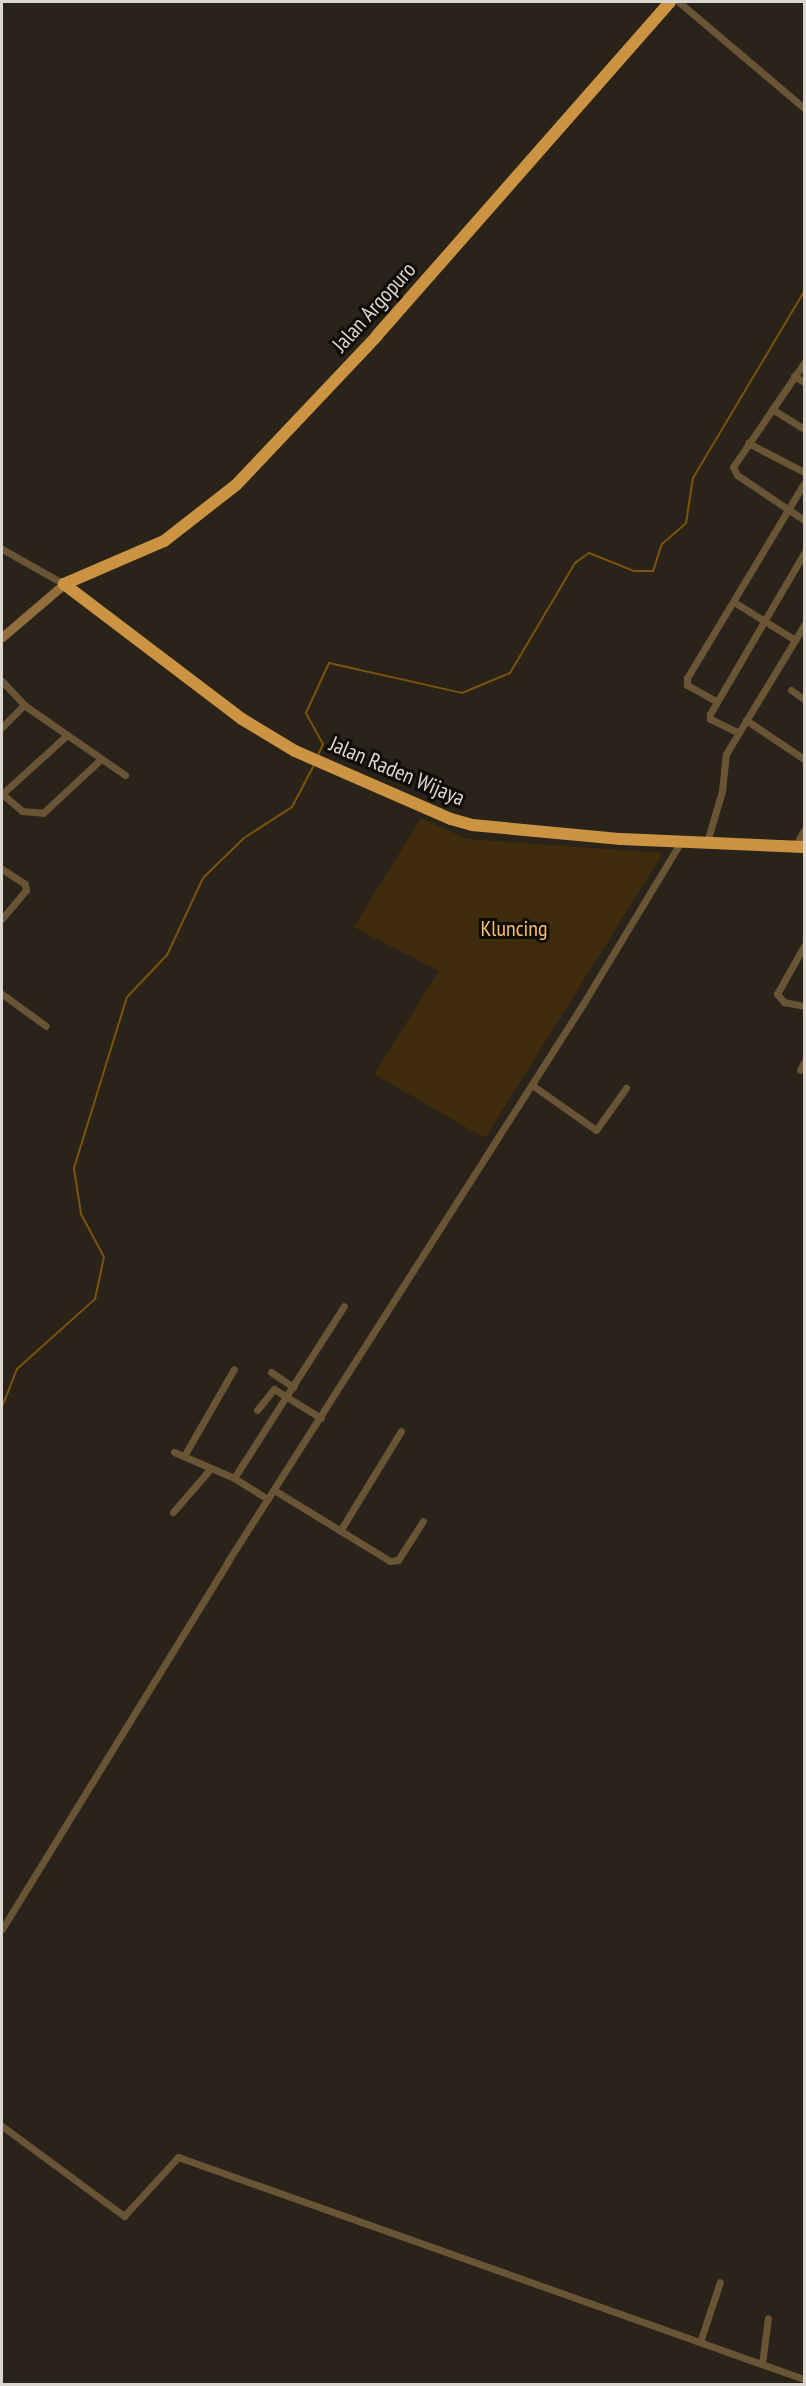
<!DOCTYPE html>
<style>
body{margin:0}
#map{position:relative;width:806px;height:2386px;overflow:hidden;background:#2a231a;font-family:"PT Sans Narrow",sans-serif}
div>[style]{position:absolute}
.green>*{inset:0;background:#402b0c}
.stream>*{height:2px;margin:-1px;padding:0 1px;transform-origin:1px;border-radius:1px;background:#7b530d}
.street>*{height:7px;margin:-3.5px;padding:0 3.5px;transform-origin:3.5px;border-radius:3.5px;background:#6a5436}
.secondary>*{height:9px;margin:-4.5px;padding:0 4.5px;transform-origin:4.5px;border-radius:4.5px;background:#926e3c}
.highway>*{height:12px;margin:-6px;padding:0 6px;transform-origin:6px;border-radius:6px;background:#cc9442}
span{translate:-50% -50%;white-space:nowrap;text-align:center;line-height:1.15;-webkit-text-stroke:6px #100d09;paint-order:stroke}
.street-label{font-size:22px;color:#dbd6d0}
.park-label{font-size:22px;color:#f8be6d}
.frame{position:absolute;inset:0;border:3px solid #dbd6d0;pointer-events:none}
</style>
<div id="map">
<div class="green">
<i style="clip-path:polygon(421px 818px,467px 839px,663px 853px,485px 1138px,374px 1074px,439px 971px,354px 927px)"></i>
</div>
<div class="stream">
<i style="left:318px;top:755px;width:12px;rotate:-66deg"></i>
<i style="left:323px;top:744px;width:35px;rotate:-119deg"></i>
<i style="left:306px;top:713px;width:55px;rotate:-65.3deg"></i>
<i style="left:329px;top:663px;width:136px;rotate:12.7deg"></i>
<i style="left:462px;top:693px;width:52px;rotate:-22.6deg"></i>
<i style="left:510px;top:673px;width:128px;rotate:-59.4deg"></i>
<i style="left:575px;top:563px;width:17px;rotate:-36deg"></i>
<i style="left:589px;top:553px;width:48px;rotate:21.8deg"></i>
<i style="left:634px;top:571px;width:19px"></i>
<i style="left:653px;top:571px;width:28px;rotate:-72deg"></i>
<i style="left:662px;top:544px;width:32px;rotate:-41deg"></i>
<i style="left:686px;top:523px;width:46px;rotate:-81.2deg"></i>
<i style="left:693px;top:478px;width:217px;rotate:-59.2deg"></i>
<i style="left:2px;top:1407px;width:41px;rotate:-68.5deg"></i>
<i style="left:17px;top:1369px;width:105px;rotate:-41.9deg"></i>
<i style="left:95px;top:1299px;width:43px;rotate:-77.9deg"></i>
<i style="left:104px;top:1257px;width:49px;rotate:-118.1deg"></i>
<i style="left:81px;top:1214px;width:47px;rotate:-98.7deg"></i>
<i style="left:74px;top:1168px;width:179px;rotate:-72.8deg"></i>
<i style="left:127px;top:997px;width:58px;rotate:-46.4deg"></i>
<i style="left:167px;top:955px;width:85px;rotate:-64.9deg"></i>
<i style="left:203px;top:878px;width:57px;rotate:-44.3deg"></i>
<i style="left:244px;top:838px;width:57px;rotate:-32.9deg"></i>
<i style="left:292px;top:807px;width:50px;rotate:-62.4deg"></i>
</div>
<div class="street">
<i style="left:679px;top:2px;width:164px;rotate:40.3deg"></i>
<i style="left:804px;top:363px;width:126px;rotate:124.3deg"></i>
<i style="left:733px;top:467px;width:9px;rotate:63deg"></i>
<i style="left:737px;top:475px;width:81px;rotate:33.9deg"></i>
<i style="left:794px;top:376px;width:12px;rotate:31deg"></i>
<i style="left:772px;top:409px;width:38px;rotate:32deg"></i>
<i style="left:748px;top:443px;width:63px;rotate:27.4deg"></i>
<i style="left:2px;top:549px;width:71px;rotate:29.4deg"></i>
<i style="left:734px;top:602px;width:72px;rotate:31.9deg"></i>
<i style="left:2px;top:681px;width:33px;rotate:47deg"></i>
<i style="left:24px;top:705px;width:123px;rotate:34.7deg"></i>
<i style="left:791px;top:690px;width:16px;rotate:35deg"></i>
<i style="left:716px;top:701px;width:33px;rotate:-151deg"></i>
<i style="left:687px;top:685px;width:7px;rotate:-90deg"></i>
<i style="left:687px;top:678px;width:227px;rotate:-59deg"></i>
<i style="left:746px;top:720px;width:70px;rotate:33.9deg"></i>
<i style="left:2px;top:727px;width:31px;rotate:-45deg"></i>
<i style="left:737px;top:732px;width:30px;rotate:-154deg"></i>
<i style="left:710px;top:719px;width:5px;rotate:-90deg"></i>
<i style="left:710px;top:714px;width:186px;rotate:-59.7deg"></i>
<i style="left:2px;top:794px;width:26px;rotate:40deg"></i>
<i style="left:22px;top:811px;width:21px;rotate:5deg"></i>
<i style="left:43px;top:813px;width:79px;rotate:-43deg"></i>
<i style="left:2px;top:794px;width:88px;rotate:-42.2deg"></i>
<i style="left:707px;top:842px;width:53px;rotate:-73.6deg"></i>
<i style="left:722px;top:791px;width:37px;rotate:-84deg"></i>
<i style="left:726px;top:754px;width:151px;rotate:-58.8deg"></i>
<i style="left:795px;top:847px;width:19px;rotate:-62deg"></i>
<i style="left:2px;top:869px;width:27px;rotate:33deg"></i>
<i style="left:25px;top:884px;width:6px;rotate:81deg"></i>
<i style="left:26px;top:890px;width:38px;rotate:130deg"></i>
<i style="left:804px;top:946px;width:55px;rotate:119.4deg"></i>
<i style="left:777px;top:994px;width:11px;rotate:49deg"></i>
<i style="left:784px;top:1002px;width:20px;rotate:11deg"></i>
<i style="left:2px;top:994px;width:54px;rotate:36deg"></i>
<i style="left:800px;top:1070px;width:9px;rotate:-63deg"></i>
<i style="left:532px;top:1085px;width:78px;rotate:35.1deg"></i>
<i style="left:596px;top:1130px;width:52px;rotate:-54.5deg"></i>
<i style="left:271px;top:1372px;width:27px;rotate:34deg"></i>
<i style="left:257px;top:1410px;width:27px;rotate:-51deg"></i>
<i style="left:274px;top:1389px;width:55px;rotate:31.7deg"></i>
<i style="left:174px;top:1452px;width:65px;rotate:23.4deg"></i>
<i style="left:234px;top:1478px;width:40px;rotate:32deg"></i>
<i style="left:184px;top:1456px;width:100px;rotate:-60.1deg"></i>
<i style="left:234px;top:1478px;width:204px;rotate:-57.4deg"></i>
<i style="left:274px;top:1490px;width:136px;rotate:31.5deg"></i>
<i style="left:390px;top:1561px;width:8px;rotate:-7deg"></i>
<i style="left:398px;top:1560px;width:46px;rotate:-57.3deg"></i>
<i style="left:173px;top:1512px;width:58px;rotate:-49.2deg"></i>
<i style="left:340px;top:1531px;width:117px;rotate:-58.6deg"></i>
<i style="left:2px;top:1929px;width:432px;rotate:-58.4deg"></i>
<i style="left:228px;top:1561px;width:661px;rotate:-57.49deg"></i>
<i style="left:583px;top:1004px;width:188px;rotate:-58.9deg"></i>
<i style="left:2px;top:2126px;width:152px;rotate:36.4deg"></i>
<i style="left:124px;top:2216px;width:80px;rotate:-47.5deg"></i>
<i style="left:178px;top:2157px;width:664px;rotate:19.53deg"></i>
<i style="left:700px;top:2342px;width:63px;rotate:-71.6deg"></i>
<i style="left:762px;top:2364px;width:46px;rotate:-82.6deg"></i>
</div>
<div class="secondary">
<i style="left:2px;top:637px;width:82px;rotate:-40.5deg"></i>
</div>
<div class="highway">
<i style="left:670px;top:2px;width:444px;rotate:131.3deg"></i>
<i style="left:377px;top:336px;width:205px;rotate:133.4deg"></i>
<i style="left:236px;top:485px;width:91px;rotate:142.1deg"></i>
<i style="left:164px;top:541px;width:109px;rotate:156.7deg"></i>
<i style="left:64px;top:584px;width:223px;rotate:37.2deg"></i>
<i style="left:242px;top:719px;width:62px;rotate:31.1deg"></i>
<i style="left:295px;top:751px;width:170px;rotate:23.6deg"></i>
<i style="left:451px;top:819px;width:22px;rotate:16deg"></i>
<i style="left:472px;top:825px;width:150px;rotate:5.4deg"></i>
<i style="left:621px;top:839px;width:183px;rotate:2.5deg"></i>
</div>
<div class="street-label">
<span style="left:374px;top:307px;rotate:-48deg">Jalan Argopuro</span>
<span style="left:397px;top:771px;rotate:23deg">Jalan Raden Wijaya</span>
</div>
<div class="park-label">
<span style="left:514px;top:929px">Kluncing</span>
</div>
<div class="frame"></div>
</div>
